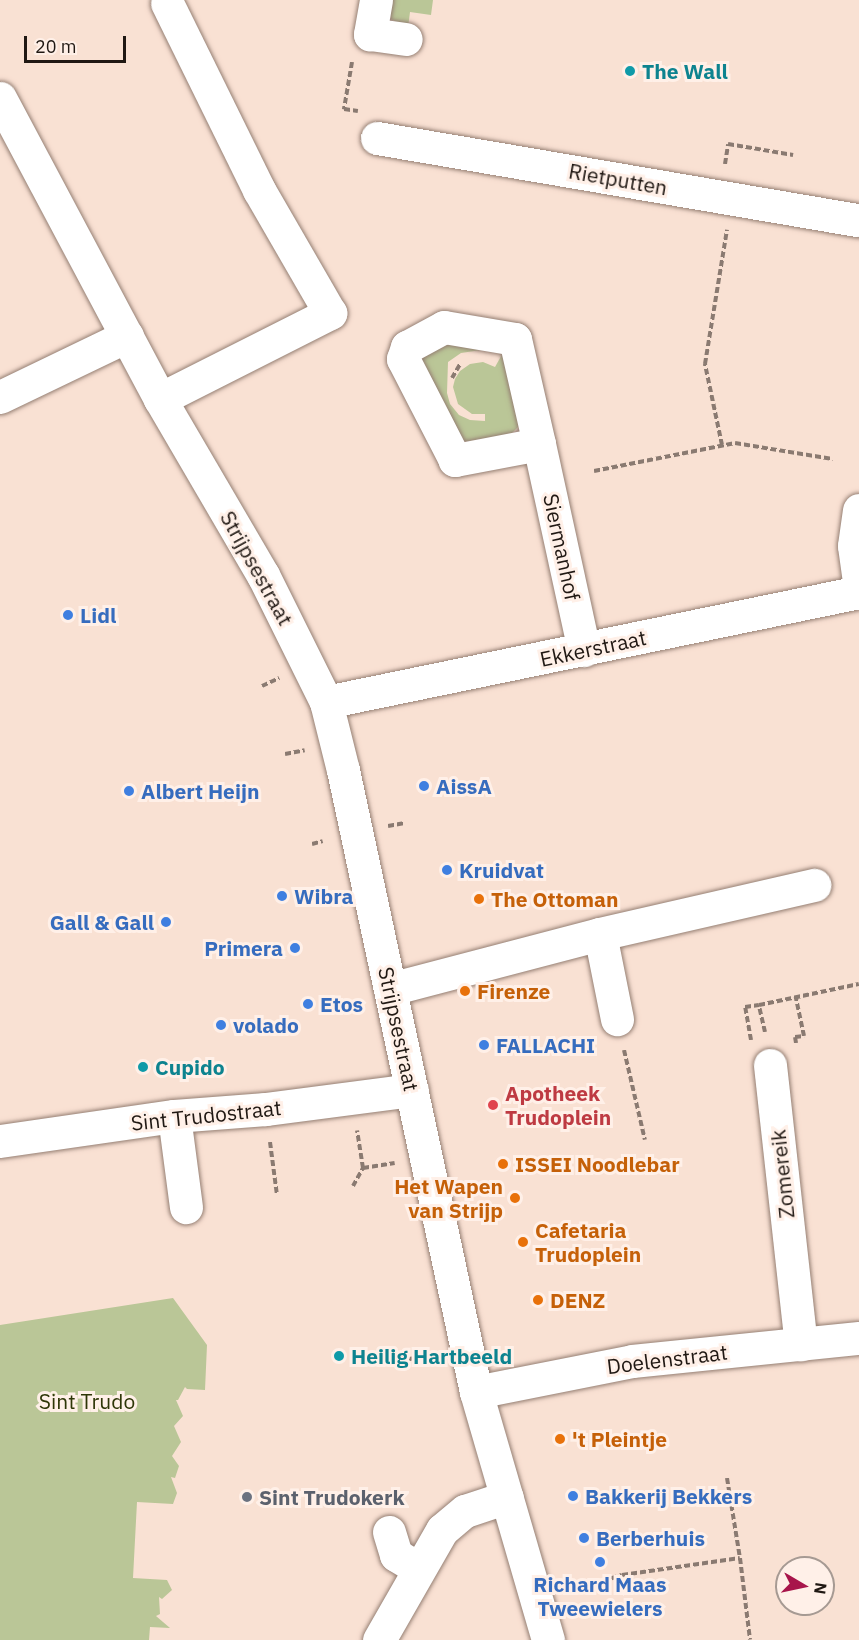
<!DOCTYPE html>
<style>
body{margin:0}
#map{position:relative;width:859px;height:1640px;overflow:hidden;background:#f9e1d3;font-family:"IBM Plex Sans",sans-serif}
div>[style]{position:absolute}
.green>*{inset:0;background:#bac697}
.path>*{height:4px;margin-top:-2px;transform-origin:0;background:repeating-linear-gradient(90deg,#8a7a71 0 6px,transparent 0 9px)}
.roads{filter:drop-shadow(0 0 2px #957f73) drop-shadow(0 0 2px #957f73)}
.minor>*{height:33px;margin:-16.5px;padding:0 16.5px;transform-origin:16.5px;border-radius:16.5px;background:#fff}
.dots>*{width:16px;height:16px;translate:-50% -50%;box-sizing:border-box;border:3px solid #fff0e8;border-radius:50%}
span{translate:-50% -50%;white-space:nowrap;text-align:center;line-height:1.15;-webkit-text-stroke:6px #fff0e8;paint-order:stroke}
.culture-label{font-size:21px;color:#0d838f;font-weight:700}
.left{translate:0 -50%;text-align:left}
.street-label{font-size:21px;color:#201813}
.shop-label{font-size:21px;color:#366cbe;font-weight:700}
.right{translate:-100% -50%;text-align:right}
.food-label{font-size:21px;color:#c56008;font-weight:700}
.health-label{font-size:21px;color:#be3a42;font-weight:700}
.park-label{font-size:21px;color:#2e3607}
.worship-label{font-size:21px;color:#5b616d;font-weight:700}
.north{position:absolute;left:775px;top:1556px;width:60px;height:60px;box-sizing:border-box;background:#fff0e8;border:2px solid #a69a93;border-radius:50%;rotate:99deg;font-size:16px;font-weight:700;line-height:24px;text-align:center;color:#201813}
.north::after{content:'';display:block;margin:auto;width:21px;height:27px;background:#a8154b;clip-path:polygon(50% 0,100% 100%,50% 72%,0 100%)}
.scale{position:absolute;left:24px;top:36px;width:102px;height:27px;box-sizing:border-box;border:3px solid #201813;border-top:0;padding-left:8px;font-size:18px;line-height:21px;white-space:nowrap;color:#201813;-webkit-text-stroke:4px #fff0e8;paint-order:stroke}
</style>
<div id="map">
<div class="green">
<i style="clip-path:polygon(391px 0,433px 0,431px 15px,410px 12px,408px 28px,391px 19px)"></i>
<i style="clip-path:polygon(446px 339px,481px 350px,461px 353px,448px 362px,447px 393px,450px 404px,459px 415px,470px 420px,485px 421px,485px 414px,472px 414px,458px 404px,453px 387px,455px 379px,460px 371px,470px 364px,483px 362px,495px 367px,504px 351px,520px 417px,518px 427px,509px 436px,460px 442px,420px 362px,421px 356px)"></i>
<i style="clip-path:polygon(173px 1298px,207px 1345px,205px 1390px,187px 1389px,185px 1387px,178px 1400px,176px 1400px,183px 1416px,174px 1426px,181px 1442px,172px 1456px,179px 1466px,175px 1478px,171px 1477px,177px 1493px,173px 1504px,137px 1502px,133px 1578px,167px 1580px,172px 1590px,162px 1599px,159px 1597px,160px 1614px,156px 1616px,170px 1628px,150px 1627px,149px 1640px,0 1640px,0 1325px)"></i>
</div>
<div class="path">
<i style="left:352px;top:62px;width:48px;rotate:99.7deg"></i>
<i style="left:344px;top:109px;width:14px;rotate:8deg"></i>
<i style="left:725px;top:164px;width:20px;rotate:-81deg"></i>
<i style="left:728px;top:144px;width:66px;rotate:9.6deg"></i>
<i style="left:452px;top:378px;width:16px;rotate:-60deg"></i>
<i style="left:722px;top:445px;width:83px;rotate:-101.9deg"></i>
<i style="left:705px;top:364px;width:136px;rotate:-80.7deg"></i>
<i style="left:594px;top:471px;width:144px;rotate:-11.2deg"></i>
<i style="left:735px;top:443px;width:99px;rotate:9.3deg"></i>
<i style="left:262px;top:686px;width:19px;rotate:-25deg"></i>
<i style="left:285px;top:754px;width:20px;rotate:-11deg"></i>
<i style="left:388px;top:826px;width:17px;rotate:-10deg"></i>
<i style="left:312px;top:844px;width:11px;rotate:-15deg"></i>
<i style="left:765px;top:1032px;width:28px;rotate:-103deg"></i>
<i style="left:759px;top:1005px;width:102px;rotate:-11.9deg"></i>
<i style="left:751px;top:1040px;width:34px;rotate:-100deg"></i>
<i style="left:745px;top:1007px;width:14px;rotate:-8deg"></i>
<i style="left:796px;top:1043px;width:6px;rotate:-99deg"></i>
<i style="left:795px;top:1037px;width:9px;rotate:-6deg"></i>
<i style="left:804px;top:1036px;width:40px;rotate:-102deg"></i>
<i style="left:624px;top:1050px;width:92px;rotate:76.9deg"></i>
<i style="left:270px;top:1142px;width:53px;rotate:82.5deg"></i>
<i style="left:363px;top:1168px;width:32px;rotate:-9deg"></i>
<i style="left:353px;top:1186px;width:21px;rotate:-61deg"></i>
<i style="left:363px;top:1168px;width:38px;rotate:-99deg"></i>
<i style="left:390px;top:1363px;width:45px;rotate:-11.6deg"></i>
<i style="left:727px;top:1478px;width:81px;rotate:80.8deg"></i>
<i style="left:577px;top:1589px;width:47px;rotate:-17.3deg"></i>
<i style="left:622px;top:1575px;width:119px;rotate:-8.2deg"></i>
<i style="left:740px;top:1558px;width:82px;rotate:83deg"></i>
</div>
<div class="roads">
<div class="minor">
<i style="left:376px;top:0;width:35px;rotate:100deg"></i>
<i style="left:370px;top:34px;width:36px;rotate:8deg"></i>
<i style="left:0;top:98px;width:341px;rotate:62deg"></i>
<i style="left:160px;top:399px;width:204px;rotate:59.7deg"></i>
<i style="left:263px;top:575px;width:142px;rotate:63.6deg"></i>
<i style="left:326px;top:702px;width:70px;rotate:76deg"></i>
<i style="left:343px;top:770px;width:636px;rotate:77.93deg"></i>
<i style="left:476px;top:1392px;width:258px;rotate:73.8deg"></i>
<i style="left:377px;top:138px;width:489px;rotate:9.7deg"></i>
<i style="left:0;top:397px;width:141px;rotate:-25.7deg"></i>
<i style="left:160px;top:399px;width:191px;rotate:-26.8deg"></i>
<i style="left:330px;top:313px;width:142px;rotate:-120deg"></i>
<i style="left:259px;top:190px;width:208px;rotate:-116.2deg"></i>
<i style="left:539px;top:444px;width:86px;rotate:169.2deg"></i>
<i style="left:455px;top:460px;width:114px;rotate:-117.2deg"></i>
<i style="left:403px;top:359px;width:13px;rotate:-72deg"></i>
<i style="left:407px;top:347px;width:42px;rotate:-28.4deg"></i>
<i style="left:444px;top:327px;width:72px;rotate:9.6deg"></i>
<i style="left:515px;top:339px;width:108px;rotate:77.1deg"></i>
<i style="left:539px;top:444px;width:211px;rotate:77.7deg"></i>
<i style="left:859px;top:510px;width:36px;rotate:98deg"></i>
<i style="left:854px;top:546px;width:34px;rotate:82deg"></i>
<i style="left:326px;top:702px;width:544px;rotate:-11.66deg"></i>
<i style="left:600px;top:934px;width:87px;rotate:78.7deg"></i>
<i style="left:390px;top:989px;width:217px;rotate:-14.7deg"></i>
<i style="left:600px;top:934px;width:220px;rotate:-12.9deg"></i>
<i style="left:770px;top:1065px;width:281px;rotate:83.7deg"></i>
<i style="left:174px;top:1116px;width:92px;rotate:82.5deg"></i>
<i style="left:0;top:1141px;width:176px;rotate:-8.2deg"></i>
<i style="left:174px;top:1116px;width:92px;rotate:-4.4deg"></i>
<i style="left:266px;top:1109px;width:147px;rotate:-7.4deg"></i>
<i style="left:476px;top:1392px;width:159px;rotate:-11.2deg"></i>
<i style="left:632px;top:1361px;width:228px;rotate:-5.8deg"></i>
<i style="left:389px;top:1532px;width:24px;rotate:73deg"></i>
<i style="left:396px;top:1555px;width:26px;rotate:31deg"></i>
<i style="left:379px;top:1640px;width:127px;rotate:-60.2deg"></i>
<i style="left:442px;top:1530px;width:30px;rotate:-40deg"></i>
<i style="left:465px;top:1511px;width:44px;rotate:-18.4deg"></i>
</div>
</div>
<div class="dots">
<i style="left:630px;top:71px;background:#0f9aa8"></i>
<i style="left:68px;top:615px;background:#3f7fe0"></i>
<i style="left:424px;top:786px;background:#3f7fe0"></i>
<i style="left:129px;top:791px;background:#3f7fe0"></i>
<i style="left:447px;top:870px;background:#3f7fe0"></i>
<i style="left:282px;top:896px;background:#3f7fe0"></i>
<i style="left:479px;top:899px;background:#e8710a"></i>
<i style="left:166px;top:922px;background:#3f7fe0"></i>
<i style="left:295px;top:948px;background:#3f7fe0"></i>
<i style="left:465px;top:991px;background:#e8710a"></i>
<i style="left:308px;top:1004px;background:#3f7fe0"></i>
<i style="left:221px;top:1025px;background:#3f7fe0"></i>
<i style="left:484px;top:1045px;background:#3f7fe0"></i>
<i style="left:143px;top:1067px;background:#0f9aa8"></i>
<i style="left:493px;top:1105px;background:#e0444e"></i>
<i style="left:503px;top:1164px;background:#e8710a"></i>
<i style="left:515px;top:1198px;background:#e8710a"></i>
<i style="left:523px;top:1242px;background:#e8710a"></i>
<i style="left:538px;top:1300px;background:#e8710a"></i>
<i style="left:339px;top:1356px;background:#0f9aa8"></i>
<i style="left:560px;top:1439px;background:#e8710a"></i>
<i style="left:573px;top:1496px;background:#3f7fe0"></i>
<i style="left:247px;top:1497px;background:#6b7280"></i>
<i style="left:584px;top:1538px;background:#3f7fe0"></i>
<i style="left:600px;top:1562px;background:#3f7fe0"></i>
</div>
<div class="culture-label">
<span class="left" style="left:642px;top:71px">The Wall</span>
<span class="left" style="left:155px;top:1067px">Cupido</span>
<span class="left" style="left:351px;top:1356px">Heilig Hartbeeld</span>
</div>
<div class="street-label">
<span style="left:618px;top:179px;rotate:10deg">Rietputten</span>
<span style="left:562px;top:547px;rotate:78deg">Siermanhof</span>
<span style="left:257px;top:568px;rotate:61deg">Strijpsestraat</span>
<span style="left:593px;top:648px;rotate:-12deg">Ekkerstraat</span>
<span style="left:399px;top:1029px;rotate:78deg">Strijpsestraat</span>
<span style="left:206px;top:1115px;rotate:-6deg">Sint Trudostraat</span>
<span style="left:782px;top:1174px;rotate:-96deg">Zomereik</span>
<span style="left:667px;top:1359px;rotate:-7deg">Doelenstraat</span>
</div>
<div class="shop-label">
<span class="left" style="left:80px;top:615px">Lidl</span>
<span class="left" style="left:436px;top:786px">AissA</span>
<span class="left" style="left:141px;top:791px">Albert Heijn</span>
<span class="left" style="left:459px;top:870px">Kruidvat</span>
<span class="left" style="left:294px;top:896px">Wibra</span>
<span class="right" style="left:154px;top:922px">Gall &amp; Gall</span>
<span class="right" style="left:283px;top:948px">Primera</span>
<span class="left" style="left:320px;top:1004px">Etos</span>
<span class="left" style="left:233px;top:1025px">volado</span>
<span class="left" style="left:496px;top:1045px">FALLACHI</span>
<span class="left" style="left:585px;top:1496px">Bakkerij Bekkers</span>
<span class="left" style="left:596px;top:1538px">Berberhuis</span>
<span style="left:600px;top:1596px">Richard Maas<br>Tweewielers</span>
</div>
<div class="food-label">
<span class="left" style="left:491px;top:899px">The Ottoman</span>
<span class="left" style="left:477px;top:991px">Firenze</span>
<span class="left" style="left:515px;top:1164px">ISSEI Noodlebar</span>
<span class="right" style="left:503px;top:1198px">Het Wapen<br>van Strijp</span>
<span class="left" style="left:535px;top:1242px">Cafetaria<br>Trudoplein</span>
<span class="left" style="left:550px;top:1300px">DENZ</span>
<span class="left" style="left:572px;top:1439px">'t Pleintje</span>
</div>
<div class="health-label">
<span class="left" style="left:505px;top:1105px">Apotheek<br>Trudoplein</span>
</div>
<div class="park-label">
<span style="left:87px;top:1401px">Sint Trudo</span>
</div>
<div class="worship-label">
<span class="left" style="left:259px;top:1497px">Sint Trudokerk</span>
</div>
<div class="north">N</div>
<div class="scale">20 m</div>
</div>
